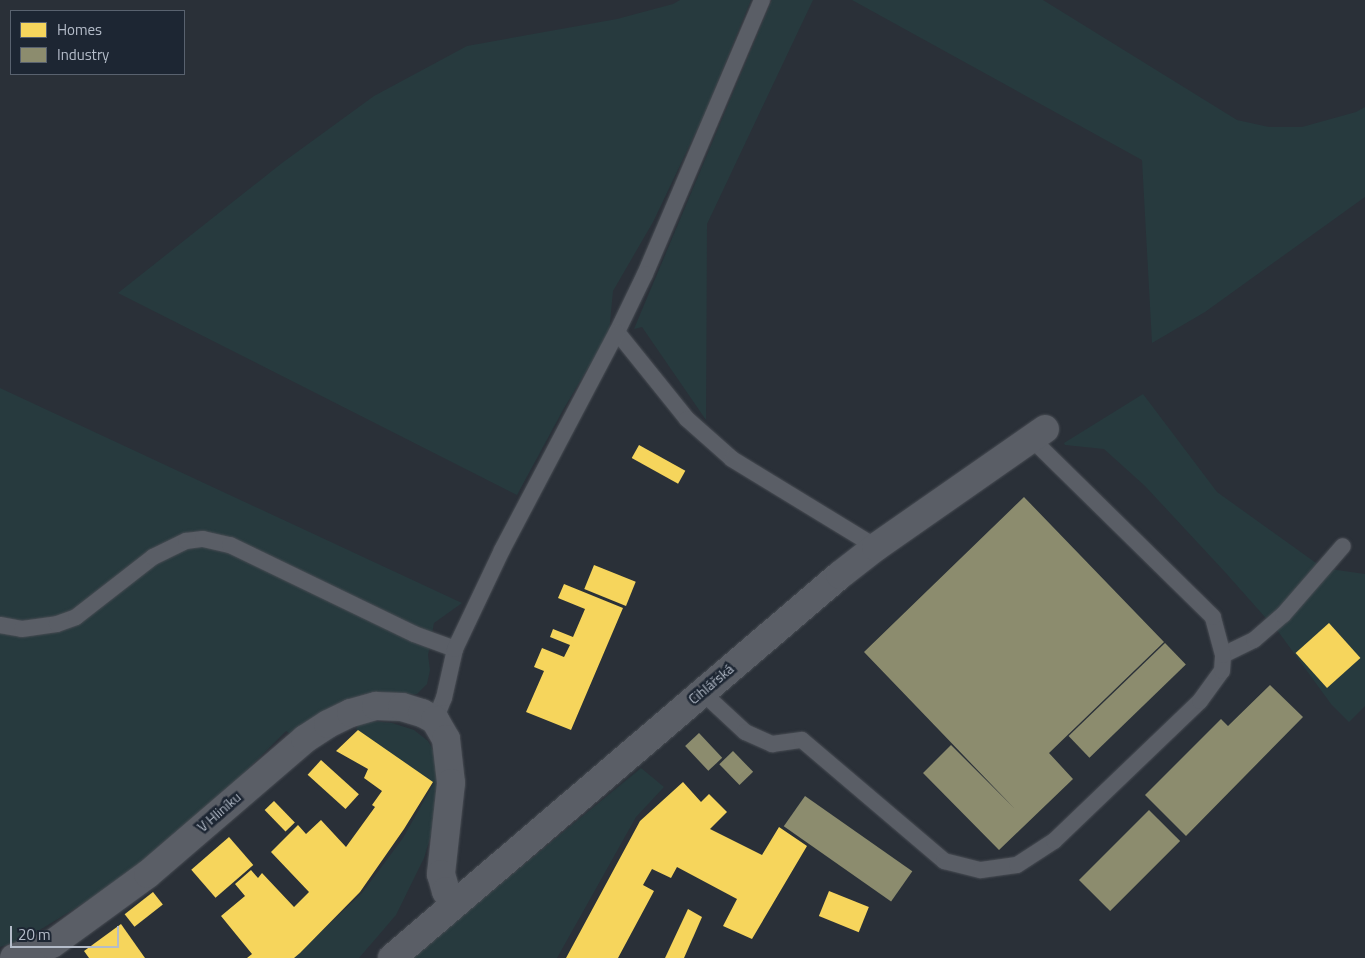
<!DOCTYPE html>
<meta charset="utf-8">
<style>
body{margin:0}
#map{position:relative;width:1365px;height:958px;overflow:hidden;background:#2a3038;font-family:"Titillium Web",sans-serif}
div>[style]{position:absolute}
.green>*{inset:0;background:#273a3e}
.homes>*{inset:0;background:#f6d55c;transform-origin:0 0}
.industry>*{inset:0;background:#8c8c6e;transform-origin:0 0}
.roads{filter:drop-shadow(0 0 1px #484c53) drop-shadow(0 0 1px #484c53)}
.service>*{height:16px;margin:-8px;padding:0 8px;transform-origin:8px;border-radius:8px;background:#5a5e66}
.minor>*{height:28px;margin:-14px;padding:0 14px;transform-origin:14px;border-radius:14px;background:#5a5e66}
span{translate:-50% -50%;white-space:nowrap;text-align:center;line-height:1.15;-webkit-text-stroke:5px #1d2633;paint-order:stroke}
.street-label{font-size:14px;color:#b4bcc9}
.legend{position:absolute;left:10px;top:10px;width:175px;height:65px;box-sizing:border-box;background:#1d2633;border:1px solid #59626f;margin:0;padding:6px 9px;list-style:none;font-size:15px;color:#b4bcc9}
.legend li{display:flex;align-items:center;gap:10px;height:25px}
.legend b{width:25px;border:1px solid #59626f}
.scale{position:absolute;left:10px;top:926px;width:109px;height:22px;box-sizing:border-box;border:2px solid #b4bcc9;border-top:0;padding-left:6px;font-size:15px;line-height:18px;white-space:nowrap;color:#b4bcc9;-webkit-text-stroke:4px #1d2633;paint-order:stroke}
</style>
<div id="map">
<div class="green">
<i style="clip-path:polygon(680px 0,751px 0,704px 115px,653px 222px,613px 291px,609px 333px,563px 410px,517px 495px,118px 293px,282px 163px,374px 96px,467px 46px,617px 19px,673px 4px)"></i>
<i style="clip-path:polygon(772px 0,813px 0,707px 224px,706px 420px,642px 327px,634px 329px)"></i>
<i style="clip-path:polygon(852px 0,1043px 0,1237px 120px,1269px 127px,1302px 127px,1356px 112px,1365px 107px,1365px 197px,1205px 312px,1152px 343px,1142px 160px)"></i>
<i style="clip-path:polygon(0 388px,462px 603px,434px 623px,428px 655px,430px 670px,427px 684px,417px 694px,397px 696px,292px 735px,286px 731px,228px 789px,133px 870px,92px 898px,25px 939px,0 947px)"></i>
<i style="clip-path:polygon(1143px 394px,1217px 492px,1323px 568px,1365px 574px,1365px 706px,1349px 722px,1331px 704px,1280px 634px,1224px 571px,1145px 486px,1104px 449px,1065px 445px,1064px 443px)"></i>
<i style="clip-path:polygon(362px 720px,392px 723px,414px 730px,428px 741px,438px 759px,436px 819px,424px 858px,396px 915px,359px 958px,294px 958px,362px 893px,403px 838px,434px 783px,356px 729px)"></i>
<i style="clip-path:polygon(641px 768px,664px 787px,636px 817px,557px 958px,411px 958px)"></i>
</div>
<div class="homes">
<i style="left:639px;top:445px;width:53px;height:15px;rotate:29deg"></i>
<i style="left:594px;top:565px;width:45px;height:26px;rotate:22deg"></i>
<i style="clip-path:polygon(564px 584px,623px 608px,571px 730px,526px 712px,544px 671px,534px 667px,542px 648px,564px 657px,570px 645px,550px 637px,553px 629px,573px 637px,585px 609px,558px 598px)"></i>
<i style="left:1329px;top:623px;width:47px;height:45px;rotate:48deg"></i>
<i style="clip-path:polygon(358px 730px,433px 782px,404px 829px,360px 892px,300px 953px,294px 958px,247px 958px,252px 954px,221px 916px,245px 896px,235px 884px,251px 870px,258px 878px,262px 873px,294px 907px,309px 892px,271px 852px,298px 825px,306px 834px,321px 820px,346px 847px,375px 807px,372px 805px,382px 791px,364px 778px,368px 769px,336px 751px)"></i>
<i style="left:321px;top:760px;width:51px;height:20px;rotate:42deg"></i>
<i style="clip-path:polygon(683px 782px,701px 802px,709px 794px,727px 812px,710px 829px,762px 855px,779px 827px,807px 846px,752px 939px,723px 926px,737px 899px,677px 867px,671px 878px,652px 869px,643px 885px,654px 891px,618px 958px,566px 958px,640px 821px)"></i>
<i style="left:274px;top:801px;width:30px;height:13px;rotate:46deg"></i>
<i style="left:229px;top:837px;width:37px;height:50px;rotate:49deg"></i>
<i style="left:829px;top:891px;width:43px;height:27px;rotate:22deg"></i>
<i style="left:153px;top:892px;width:16px;height:36px;rotate:52deg"></i>
<i style="clip-path:polygon(688px 909px,702px 917px,684px 958px,665px 958px)"></i>
<i style="clip-path:polygon(121px 924px,145px 958px,89px 958px,84px 951px)"></i>
</div>
<div class="industry">
<i style="clip-path:polygon(1024px 497px,1164px 642px,1049px 753px,1073px 779px,999px 850px,923px 773px,951px 745px,1015px 809px,864px 652px)"></i>
<i style="left:1165px;top:643px;width:30px;height:134px;rotate:46deg"></i>
<i style="clip-path:polygon(1270px 685px,1303px 717px,1186px 836px,1145px 795px,1221px 719px,1228px 726px)"></i>
<i style="left:699px;top:733px;width:34px;height:19px;rotate:47deg"></i>
<i style="left:733px;top:751px;width:29px;height:19px;rotate:46deg"></i>
<i style="left:805px;top:796px;width:131px;height:37px;rotate:35deg"></i>
<i style="left:1149px;top:810px;width:44px;height:99px;rotate:45deg"></i>
</div>
<div class="roads">
<div class="service">
<i style="left:762px;top:0;width:298px;rotate:113.1deg"></i>
<i style="left:645px;top:274px;width:64px;rotate:115.8deg"></i>
<i style="left:617px;top:332px;width:112px;rotate:51.2deg"></i>
<i style="left:687px;top:419px;width:60px;rotate:41.6deg"></i>
<i style="left:732px;top:459px;width:169px;rotate:31.4deg"></i>
<i style="left:0;top:625px;width:22px;rotate:10deg"></i>
<i style="left:22px;top:629px;width:35px;rotate:-8deg"></i>
<i style="left:57px;top:624px;width:20px;rotate:-20deg"></i>
<i style="left:76px;top:617px;width:98px;rotate:-37.9deg"></i>
<i style="left:153px;top:557px;width:37px;rotate:-26deg"></i>
<i style="left:186px;top:541px;width:17px;rotate:-7deg"></i>
<i style="left:203px;top:539px;width:28px;rotate:13deg"></i>
<i style="left:230px;top:545px;width:204px;rotate:25.8deg"></i>
<i style="left:414px;top:634px;width:44px;rotate:20.1deg"></i>
<i style="left:1223px;top:655px;width:34px;rotate:-26deg"></i>
<i style="left:1254px;top:640px;width:38px;rotate:-41deg"></i>
<i style="left:1283px;top:615px;width:91px;rotate:-49deg"></i>
<i style="left:702px;top:692px;width:59px;rotate:42.9deg"></i>
<i style="left:745px;top:732px;width:30px;rotate:24deg"></i>
<i style="left:772px;top:744px;width:30px;rotate:-8deg"></i>
<i style="left:802px;top:740px;width:187px;rotate:40.4deg"></i>
<i style="left:944px;top:861px;width:38px;rotate:14deg"></i>
<i style="left:981px;top:870px;width:36px;rotate:-8deg"></i>
<i style="left:1017px;top:865px;width:44px;rotate:-33deg"></i>
<i style="left:1054px;top:841px;width:202px;rotate:-43.8deg"></i>
<i style="left:1200px;top:701px;width:37px;rotate:-54deg"></i>
<i style="left:1222px;top:671px;width:16px;rotate:-86deg"></i>
<i style="left:1223px;top:655px;width:39px;rotate:-105deg"></i>
<i style="left:1213px;top:617px;width:254px;rotate:-135.5deg"></i>
<i style="left:435px;top:720px;width:24px;rotate:-68deg"></i>
<i style="left:444px;top:698px;width:50px;rotate:-77.3deg"></i>
<i style="left:455px;top:649px;width:110px;rotate:-64.6deg"></i>
<i style="left:502px;top:550px;width:246px;rotate:-62.2deg"></i>
</div>
<div class="minor">
<i style="left:14px;top:958px;width:40px;rotate:-20.2deg"></i>
<i style="left:52px;top:944px;width:119px;rotate:-36.1deg"></i>
<i style="left:148px;top:874px;width:207px;rotate:-40.7deg"></i>
<i style="left:305px;top:739px;width:27px;rotate:-33deg"></i>
<i style="left:328px;top:724px;width:25px;rotate:-26deg"></i>
<i style="left:351px;top:713px;width:26px;rotate:-16deg"></i>
<i style="left:376px;top:706px;width:26px;rotate:2deg"></i>
<i style="left:402px;top:707px;width:21px;rotate:17deg"></i>
<i style="left:422px;top:713px;width:15px;rotate:28deg"></i>
<i style="left:435px;top:720px;width:22px;rotate:60deg"></i>
<i style="left:446px;top:739px;width:44px;rotate:83.5deg"></i>
<i style="left:451px;top:783px;width:92px;rotate:96.3deg"></i>
<i style="left:441px;top:874px;width:18px;rotate:74deg"></i>
<i style="left:446px;top:891px;width:15px;rotate:58deg"></i>
<i style="left:392px;top:958px;width:589px;rotate:-40.53deg"></i>
<i style="left:840px;top:575px;width:46px;rotate:-37.9deg"></i>
<i style="left:876px;top:547px;width:206px;rotate:-34.9deg"></i>
</div>
</div>
<div class="street-label">
<span style="left:711px;top:684px;rotate:-40deg">Cihlářská</span>
<span style="left:219px;top:812px;rotate:-41deg">V Hliníku</span>
</div>
<ul class="legend">
<li><b style="height:14px;background:#f6d55c"></b>Homes</li>
<li><b style="height:14px;background:#8c8c6e"></b>Industry</li>
</ul>
<div class="scale">20 m</div>
</div>
